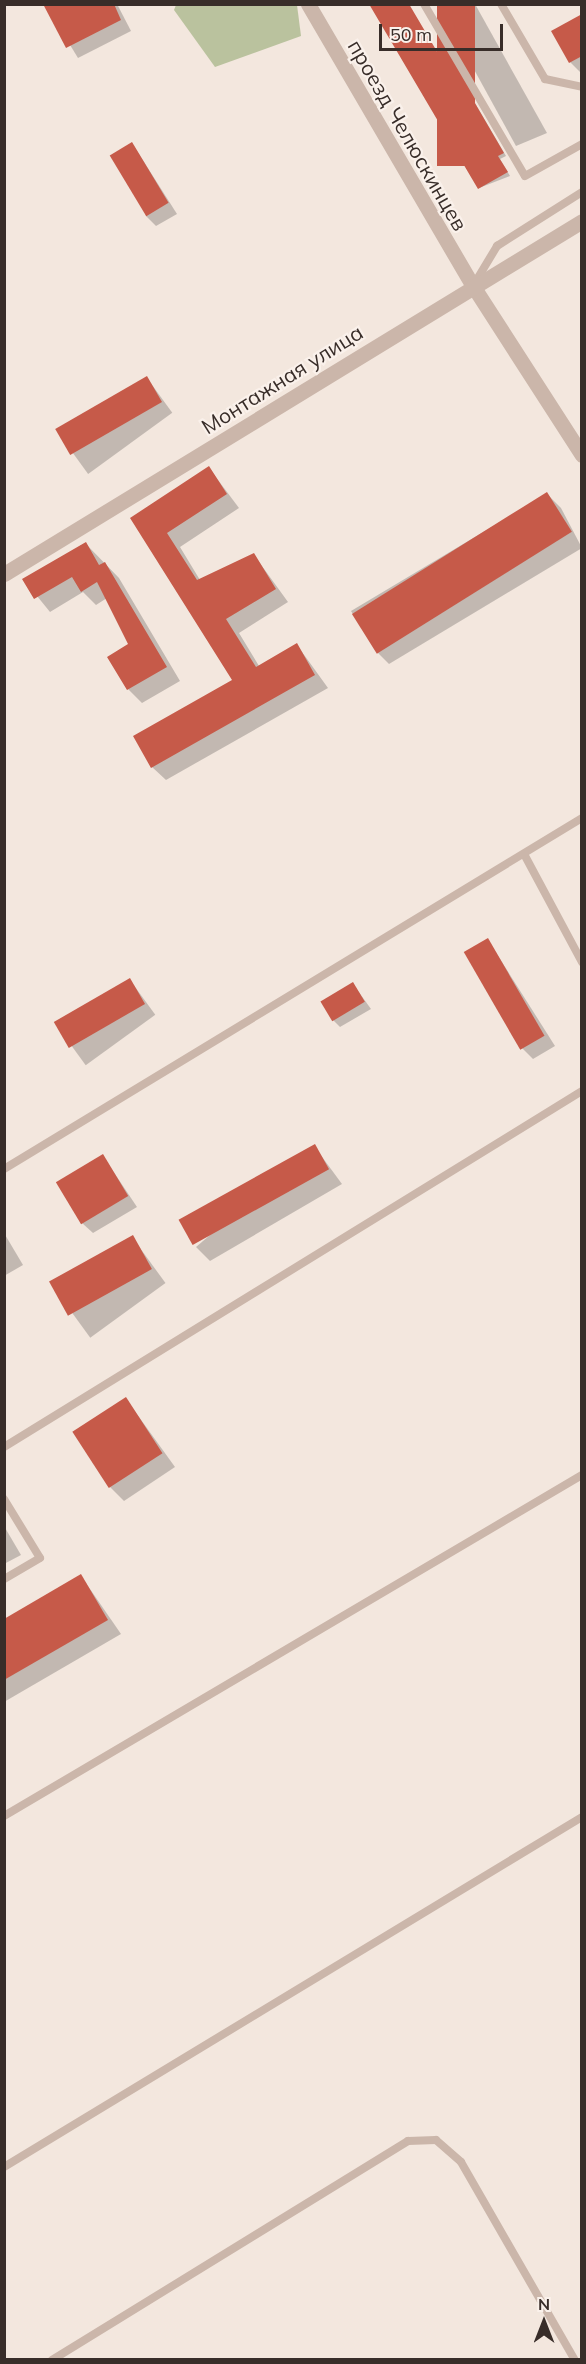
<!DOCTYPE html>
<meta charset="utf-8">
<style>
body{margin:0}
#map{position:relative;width:586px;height:2364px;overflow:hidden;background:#f3e7de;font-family:Mulish,sans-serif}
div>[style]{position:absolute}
.green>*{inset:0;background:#bac29e}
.shadow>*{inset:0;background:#0003;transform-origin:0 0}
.building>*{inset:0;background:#c65a49;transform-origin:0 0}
.service>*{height:8px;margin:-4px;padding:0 4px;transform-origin:4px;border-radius:4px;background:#cbb6aa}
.minor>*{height:15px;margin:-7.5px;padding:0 7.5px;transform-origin:7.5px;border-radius:7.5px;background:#cbb6aa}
span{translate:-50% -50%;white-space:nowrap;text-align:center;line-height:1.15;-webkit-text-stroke:4.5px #faf1eb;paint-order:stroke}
.street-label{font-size:21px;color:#382d29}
.frame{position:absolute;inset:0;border:6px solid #382d29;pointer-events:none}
.north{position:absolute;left:514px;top:2292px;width:60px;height:60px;-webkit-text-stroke:4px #faf1eb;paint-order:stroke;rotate:0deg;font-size:16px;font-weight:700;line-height:24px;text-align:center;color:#382d29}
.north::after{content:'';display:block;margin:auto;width:21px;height:27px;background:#382d29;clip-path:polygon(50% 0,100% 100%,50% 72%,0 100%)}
.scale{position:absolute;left:379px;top:24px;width:124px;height:27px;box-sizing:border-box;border:3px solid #382d29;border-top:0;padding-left:8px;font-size:18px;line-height:21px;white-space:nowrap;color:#382d29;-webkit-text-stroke:4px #faf1eb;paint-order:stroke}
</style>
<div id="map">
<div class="green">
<i style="clip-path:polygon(176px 5px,297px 5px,301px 36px,215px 67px,174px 10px)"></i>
</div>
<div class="shadow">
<i style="clip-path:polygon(45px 4px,117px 4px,131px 31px,78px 58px)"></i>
<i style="clip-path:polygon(370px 4px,452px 79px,461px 79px,506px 156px,500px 159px,510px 176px,479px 188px)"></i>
<i style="clip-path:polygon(438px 4px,475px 4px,547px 133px,516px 146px)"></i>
<i style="clip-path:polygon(582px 15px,582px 73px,581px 73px,570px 62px)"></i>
<i style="clip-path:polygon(132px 143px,177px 214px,156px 226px,146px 216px)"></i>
<i style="left:147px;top:378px;width:43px;height:104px;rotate:54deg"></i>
<i style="clip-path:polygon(209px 468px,239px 508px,180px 547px,200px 580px,254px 555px,288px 602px,239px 633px,259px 666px,297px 645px,328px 688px,166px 780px,152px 767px,234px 680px,132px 519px)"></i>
<i style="clip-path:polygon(547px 494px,561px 508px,582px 548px,389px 664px,375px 650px,351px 611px)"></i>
<i style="clip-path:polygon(85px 543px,119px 578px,180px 681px,142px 703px,128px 689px,129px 645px,107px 598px,96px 605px,83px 592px,50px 612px,24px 580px)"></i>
<i style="clip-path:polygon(488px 940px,555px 1046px,533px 1059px,522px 1048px)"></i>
<i style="left:130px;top:980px;width:43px;height:86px;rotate:54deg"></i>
<i style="clip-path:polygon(353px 984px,371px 1009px,340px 1027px,333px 1020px)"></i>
<i style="clip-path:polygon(314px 1146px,342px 1184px,210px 1261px,196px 1247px)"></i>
<i style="clip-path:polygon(103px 1156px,137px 1207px,93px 1233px,82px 1223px)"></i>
<i style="clip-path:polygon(4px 1233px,23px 1265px,4px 1276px)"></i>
<i style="left:132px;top:1237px;width:57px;height:93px;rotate:54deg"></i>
<i style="clip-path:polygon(126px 1399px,175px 1467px,124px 1501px,110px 1487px)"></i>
<i style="clip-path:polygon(4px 1526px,21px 1555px,4px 1564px)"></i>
<i style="clip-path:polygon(81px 1576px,121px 1634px,4px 1702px,4px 1621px)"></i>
</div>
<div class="building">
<i style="clip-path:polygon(43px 4px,114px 4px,121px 20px,66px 48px)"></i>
<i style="clip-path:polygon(369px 4px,409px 4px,452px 77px,458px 74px,504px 153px,498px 156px,508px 172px,478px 189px)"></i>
<i style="left:437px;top:4px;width:38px;height:162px"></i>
<i style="clip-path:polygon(582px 14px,582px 56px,569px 63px,551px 31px)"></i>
<i style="left:132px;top:142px;width:71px;height:26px;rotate:59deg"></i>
<i style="left:147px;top:376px;width:30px;height:106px;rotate:60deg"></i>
<i style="clip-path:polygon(209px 466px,227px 494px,167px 533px,197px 580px,254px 553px,276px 589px,226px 619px,256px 667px,297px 643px,315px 675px,151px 768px,133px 736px,232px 680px,130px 518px)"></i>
<i style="left:547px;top:492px;width:47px;height:230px;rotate:58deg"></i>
<i style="clip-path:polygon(86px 542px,99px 565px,105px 562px,167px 667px,127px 690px,107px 657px,128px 644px,97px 582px,81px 592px,72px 577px,34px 599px,22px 579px)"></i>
<i style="left:488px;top:938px;width:113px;height:28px;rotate:60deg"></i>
<i style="left:130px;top:978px;width:30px;height:88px;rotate:60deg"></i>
<i style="left:353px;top:982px;width:23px;height:38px;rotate:59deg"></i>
<i style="left:315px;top:1144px;width:29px;height:156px;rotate:61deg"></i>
<i style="left:103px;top:1154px;width:49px;height:55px;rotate:59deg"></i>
<i style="left:133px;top:1235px;width:39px;height:96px;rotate:61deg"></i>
<i style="left:126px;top:1397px;width:67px;height:64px;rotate:57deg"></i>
<i style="clip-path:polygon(81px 1574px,108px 1620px,4px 1680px,4px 1619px)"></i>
</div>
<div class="service">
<i style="left:424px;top:4px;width:199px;rotate:59.6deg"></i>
<i style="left:525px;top:176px;width:65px;rotate:-29.3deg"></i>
<i style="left:501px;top:4px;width:87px;rotate:59.6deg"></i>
<i style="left:545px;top:79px;width:38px;rotate:12deg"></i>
<i style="left:473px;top:286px;width:47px;rotate:-59deg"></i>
<i style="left:497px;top:246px;width:101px;rotate:-32.4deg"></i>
<i style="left:524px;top:854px;width:123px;rotate:61.8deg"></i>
<i style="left:4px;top:1169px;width:676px;rotate:-31.27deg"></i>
<i style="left:4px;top:1447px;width:679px;rotate:-31.63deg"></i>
<i style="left:4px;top:1499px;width:69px;rotate:58.6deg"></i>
<i style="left:40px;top:1558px;width:42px;rotate:149.7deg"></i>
<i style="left:4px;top:1816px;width:671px;rotate:-30.54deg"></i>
<i style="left:4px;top:2167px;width:676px;rotate:-31.2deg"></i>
<i style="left:52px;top:2360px;width:418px;rotate:-31.6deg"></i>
<i style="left:408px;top:2141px;width:28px;rotate:-2deg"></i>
<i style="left:436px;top:2140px;width:33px;rotate:41deg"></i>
<i style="left:461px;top:2162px;width:228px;rotate:60.1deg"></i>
</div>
<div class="minor">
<i style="left:308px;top:4px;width:327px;rotate:59.7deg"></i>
<i style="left:473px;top:286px;width:201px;rotate:57.2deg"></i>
<i style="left:4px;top:574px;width:677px;rotate:-31.41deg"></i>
</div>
<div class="street-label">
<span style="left:408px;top:135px;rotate:60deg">проезд Челюскинцев</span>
<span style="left:282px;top:379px;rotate:-32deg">Монтажная улица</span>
</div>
<div class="frame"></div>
<div class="north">N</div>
<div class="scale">50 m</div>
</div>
